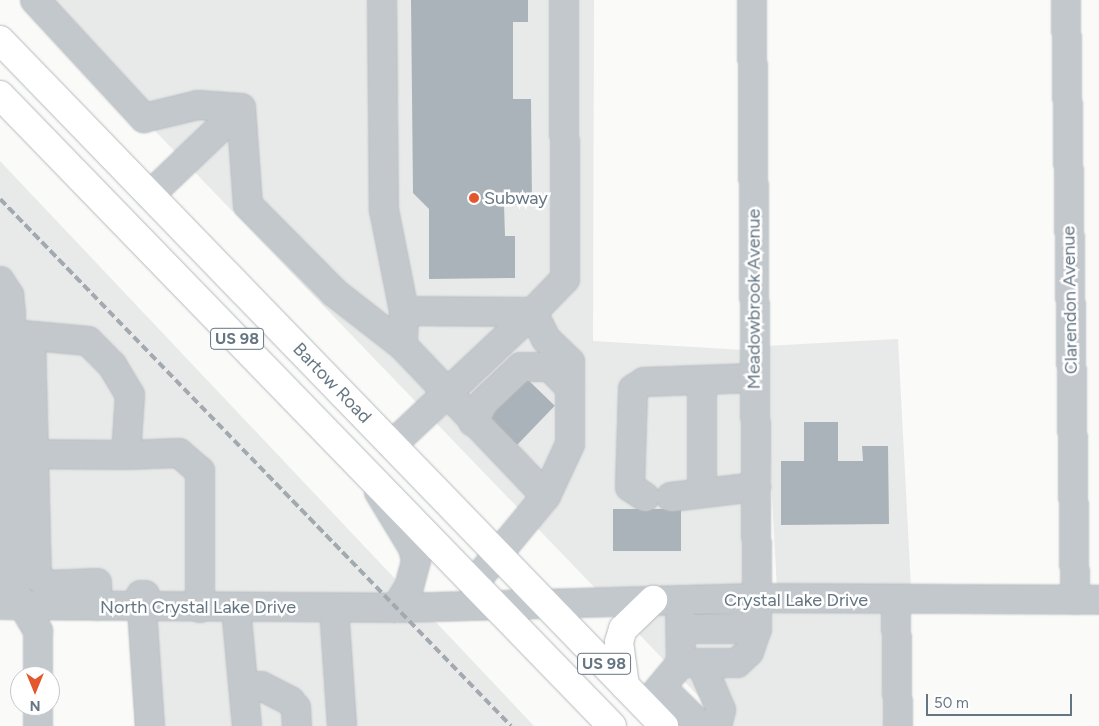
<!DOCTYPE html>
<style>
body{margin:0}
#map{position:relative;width:1099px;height:726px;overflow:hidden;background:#fafaf8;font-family:Figtree,sans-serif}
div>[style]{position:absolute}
.built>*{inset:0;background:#e8e9e9;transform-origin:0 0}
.building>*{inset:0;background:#aab3b9;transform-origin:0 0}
.roads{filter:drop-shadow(0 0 1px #b5babe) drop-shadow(0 0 1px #b5babe)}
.minor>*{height:28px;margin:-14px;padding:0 14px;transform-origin:14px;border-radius:14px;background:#c3c8cc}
.major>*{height:28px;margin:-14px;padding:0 14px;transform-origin:14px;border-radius:14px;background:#fff}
.rail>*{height:4px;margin-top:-2px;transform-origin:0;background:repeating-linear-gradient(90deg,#a2aab0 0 8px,transparent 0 12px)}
.dots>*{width:14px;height:14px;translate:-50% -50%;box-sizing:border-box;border:2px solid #fff;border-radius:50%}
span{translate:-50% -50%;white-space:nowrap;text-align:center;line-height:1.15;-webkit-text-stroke:5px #fff;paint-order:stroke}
.shield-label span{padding:1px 4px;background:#fff;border:1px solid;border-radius:4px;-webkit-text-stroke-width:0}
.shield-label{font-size:16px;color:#657683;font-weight:700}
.poi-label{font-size:18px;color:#657683}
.left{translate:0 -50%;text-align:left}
.street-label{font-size:18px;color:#657683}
.north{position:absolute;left:10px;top:666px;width:50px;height:50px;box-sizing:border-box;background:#fff;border:1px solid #c1c8cd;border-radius:50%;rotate:180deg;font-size:14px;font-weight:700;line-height:20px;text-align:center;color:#657683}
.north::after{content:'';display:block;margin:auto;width:18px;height:22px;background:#e4572e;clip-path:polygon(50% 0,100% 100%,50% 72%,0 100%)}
.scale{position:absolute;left:926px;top:694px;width:146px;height:22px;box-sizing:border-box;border:2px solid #657683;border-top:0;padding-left:6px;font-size:15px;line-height:18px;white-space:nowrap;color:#657683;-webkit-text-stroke:4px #fff;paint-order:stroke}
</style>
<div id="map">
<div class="built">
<i style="clip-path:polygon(29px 0,594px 0,593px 341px,744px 350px,747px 587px,658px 589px,655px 585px,650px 589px,597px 590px)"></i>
<i style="clip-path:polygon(0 161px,400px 584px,391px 597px,28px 590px,20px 578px,7px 272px,0 266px)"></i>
<i style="left:898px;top:339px;width:250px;height:134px;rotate:87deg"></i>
<i style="clip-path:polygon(757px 610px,886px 612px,888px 726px,727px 726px,636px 631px,656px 612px)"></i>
<i style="clip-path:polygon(128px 618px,393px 620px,398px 624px,401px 619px,432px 618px,534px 726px,135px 726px)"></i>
</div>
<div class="building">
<i style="clip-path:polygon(411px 0,528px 0,528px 22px,513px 22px,513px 99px,531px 99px,532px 205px,504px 205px,505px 236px,515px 236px,515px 278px,429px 279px,429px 209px,413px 193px)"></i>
<i style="left:526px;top:378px;width:40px;height:54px;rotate:44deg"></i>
<i style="clip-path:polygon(804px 422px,838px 422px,838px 461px,863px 461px,862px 446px,888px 446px,889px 524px,781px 525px,781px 461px,804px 461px)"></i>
<i style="left:681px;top:509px;width:42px;height:68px;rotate:90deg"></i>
</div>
<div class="roads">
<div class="minor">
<i style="left:35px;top:0;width:161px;rotate:47.3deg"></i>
<i style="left:144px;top:118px;width:56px;rotate:-13.5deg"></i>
<i style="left:198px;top:105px;width:43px;rotate:4deg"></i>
<i style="left:382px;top:0;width:210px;rotate:89.5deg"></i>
<i style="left:384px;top:210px;width:103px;rotate:78.8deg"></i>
<i style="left:404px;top:311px;width:35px;rotate:92deg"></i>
<i style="left:1066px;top:0;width:600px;rotate:89.14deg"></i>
<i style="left:241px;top:108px;width:97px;rotate:85.9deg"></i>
<i style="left:248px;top:205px;width:124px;rotate:45.3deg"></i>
<i style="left:335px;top:293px;width:86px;rotate:37.9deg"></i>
<i style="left:403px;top:346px;width:207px;rotate:46.4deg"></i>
<i style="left:150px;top:195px;width:126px;rotate:-43.7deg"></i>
<i style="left:0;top:281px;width:17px;rotate:57deg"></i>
<i style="left:9px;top:295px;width:19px;rotate:84deg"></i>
<i style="left:11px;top:314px;width:269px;rotate:90.2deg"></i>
<i style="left:10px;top:583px;width:56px;rotate:59.7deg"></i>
<i style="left:38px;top:631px;width:45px;rotate:90deg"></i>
<i style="left:404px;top:311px;width:129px;rotate:0.4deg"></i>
<i style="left:12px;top:334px;width:76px;rotate:5.3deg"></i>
<i style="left:88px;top:341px;width:34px;rotate:45deg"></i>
<i style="left:112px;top:365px;width:35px;rotate:59deg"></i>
<i style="left:130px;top:395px;width:60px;rotate:93.8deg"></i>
<i style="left:126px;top:455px;width:110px;rotate:-179.5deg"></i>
<i style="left:31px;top:337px;width:239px;rotate:88.6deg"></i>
<i style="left:37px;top:576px;width:14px;rotate:39deg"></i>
<i style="left:48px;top:585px;width:49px;rotate:-2.3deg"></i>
<i style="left:97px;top:583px;width:23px;rotate:88deg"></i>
<i style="left:702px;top:380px;width:113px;rotate:90deg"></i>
<i style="left:473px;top:422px;width:23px;rotate:-61deg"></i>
<i style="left:484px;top:402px;width:51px;rotate:-43.4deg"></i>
<i style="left:521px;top:367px;width:29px"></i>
<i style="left:550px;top:367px;width:29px;rotate:46deg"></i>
<i style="left:392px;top:445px;width:194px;rotate:-43.3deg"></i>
<i style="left:126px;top:455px;width:53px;rotate:-2.2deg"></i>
<i style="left:179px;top:453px;width:28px;rotate:41deg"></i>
<i style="left:200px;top:471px;width:137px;rotate:90deg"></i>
<i style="left:379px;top:492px;width:66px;rotate:58.7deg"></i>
<i style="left:413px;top:548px;width:13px;rotate:77deg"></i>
<i style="left:416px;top:561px;width:27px;rotate:105deg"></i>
<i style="left:409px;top:587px;width:25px;rotate:122deg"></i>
<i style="left:645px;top:497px;width:18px;rotate:-146deg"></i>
<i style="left:630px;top:487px;width:98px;rotate:-88.2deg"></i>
<i style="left:633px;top:389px;width:13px;rotate:-32deg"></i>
<i style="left:644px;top:382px;width:111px;rotate:-2.1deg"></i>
<i style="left:671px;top:497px;width:86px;rotate:-6.7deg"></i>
<i style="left:474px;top:583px;width:113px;rotate:-50.4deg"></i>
<i style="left:546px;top:496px;width:57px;rotate:-65.2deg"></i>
<i style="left:570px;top:444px;width:82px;rotate:-90deg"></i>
<i style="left:570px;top:362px;width:33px;rotate:-136deg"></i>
<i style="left:546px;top:339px;width:30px;rotate:-116deg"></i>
<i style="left:533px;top:312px;width:46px;rotate:-45.9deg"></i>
<i style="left:565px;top:279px;width:279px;rotate:-90.2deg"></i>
<i style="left:145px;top:595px;width:4px;rotate:180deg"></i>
<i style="left:141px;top:595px;width:131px;rotate:86.1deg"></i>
<i style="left:680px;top:600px;width:63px;rotate:89.1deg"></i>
<i style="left:681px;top:663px;width:56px"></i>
<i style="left:737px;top:663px;width:16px;rotate:-43deg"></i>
<i style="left:749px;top:652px;width:24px;rotate:-71deg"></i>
<i style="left:757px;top:629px;width:31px;rotate:-90deg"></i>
<i style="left:757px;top:598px;width:598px;rotate:-90.48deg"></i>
<i style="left:896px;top:601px;width:125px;rotate:89.1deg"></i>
<i style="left:0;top:605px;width:396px;rotate:0.4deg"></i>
<i style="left:396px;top:608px;width:361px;rotate:-1.6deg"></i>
<i style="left:757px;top:598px;width:342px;rotate:0.3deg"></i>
<i style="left:236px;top:608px;width:119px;rotate:84.7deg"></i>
<i style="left:334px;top:608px;width:118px;rotate:86.1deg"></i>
<i style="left:681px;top:629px;width:76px"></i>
<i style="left:701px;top:663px;width:51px;rotate:66.9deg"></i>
<i style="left:721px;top:710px;width:16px;rotate:104deg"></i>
<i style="left:244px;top:686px;width:17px"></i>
<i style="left:261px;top:686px;width:33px;rotate:27deg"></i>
<i style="left:290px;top:701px;width:9px;rotate:49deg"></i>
<i style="left:296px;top:708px;width:18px;rotate:87deg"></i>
<i style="left:663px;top:689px;width:53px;rotate:44.2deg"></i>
<i style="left:38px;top:706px;width:20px;rotate:90deg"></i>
<i style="left:645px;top:706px;width:56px;rotate:-50.1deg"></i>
</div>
<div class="major">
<i style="left:0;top:40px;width:955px;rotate:45.93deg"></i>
<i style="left:0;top:95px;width:879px;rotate:45.88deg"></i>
<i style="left:625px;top:686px;width:44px;rotate:-97.8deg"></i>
<i style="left:619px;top:642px;width:14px;rotate:-73deg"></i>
<i style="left:623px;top:629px;width:42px;rotate:-44deg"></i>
</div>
</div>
<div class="rail">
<i style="left:0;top:199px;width:734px;rotate:45.88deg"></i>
</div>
<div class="dots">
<i style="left:474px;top:198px;background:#e4572e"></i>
</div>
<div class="shield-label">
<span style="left:237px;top:339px">US 98</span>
<span style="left:604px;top:664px">US 98</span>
</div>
<div class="poi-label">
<span class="left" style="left:484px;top:198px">Subway</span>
</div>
<div class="street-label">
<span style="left:754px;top:299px;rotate:-90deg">Meadowbrook Avenue</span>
<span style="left:1070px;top:300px;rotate:-91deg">Clarendon Avenue</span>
<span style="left:332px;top:383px;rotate:46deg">Bartow Road</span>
<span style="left:796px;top:600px">Crystal Lake Drive</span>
<span style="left:198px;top:607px">North Crystal Lake Drive</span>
</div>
<div class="north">N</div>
<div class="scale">50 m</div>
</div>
